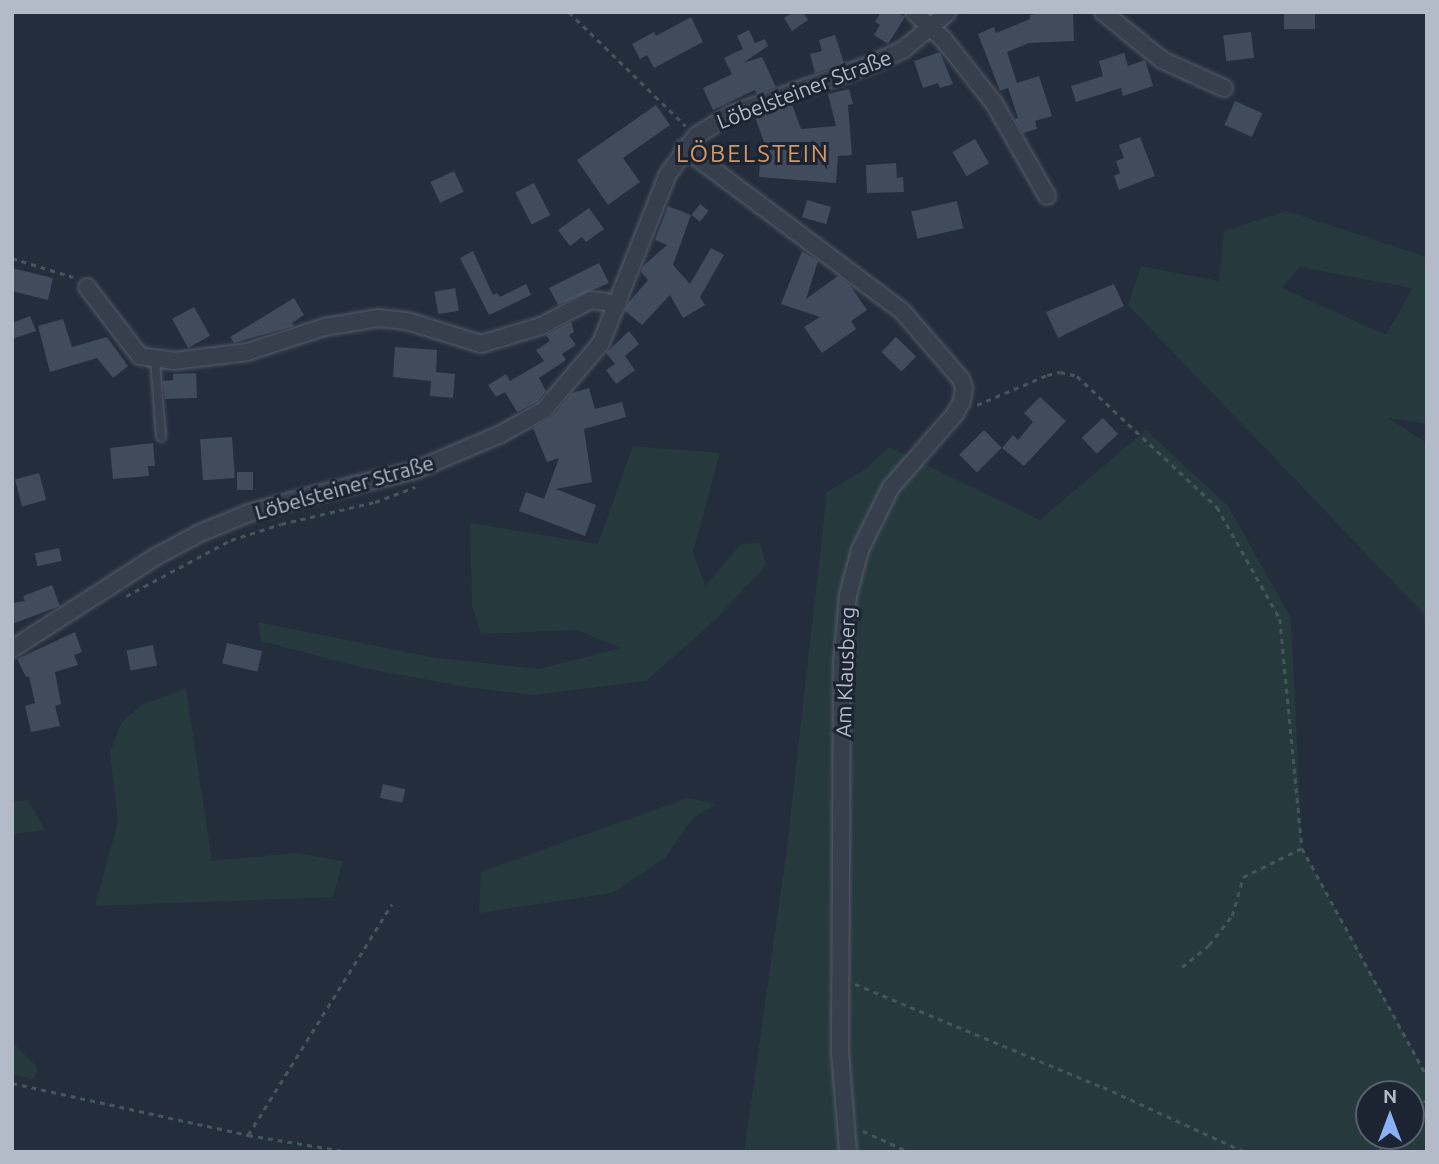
<!DOCTYPE html>
<meta charset="utf-8">
<style>
body{margin:0}
#map{position:relative;width:1439px;height:1164px;overflow:hidden;background:#242d3c;font-family:Ubuntu,sans-serif}
div>[style]{position:absolute}
.green>*{inset:0;background:#26393d}
.building>*{inset:0;background:#404b5b;transform-origin:0 0}
.path>*{height:2.5px;margin-top:-1.25px;transform-origin:0;background:repeating-linear-gradient(90deg,#43565a 0 5px,transparent 0 10px)}
.roads{filter:drop-shadow(0 0 2px #555d6a) drop-shadow(0 0 2px #555d6a)}
.lane>*{height:8px;margin:-4px;padding:0 4px;transform-origin:4px;border-radius:4px;background:#373f4c}
.street>*{height:16px;margin:-8px;padding:0 8px;transform-origin:8px;border-radius:8px;background:#373f4c}
span{translate:-50% -50%;white-space:nowrap;text-align:center;line-height:1.15;-webkit-text-stroke:6px #1c2431;paint-order:stroke}
.street-label{font-size:21px;color:#b3bac8}
.quarter-label{font-size:24px;color:#d29763;letter-spacing:2px}
.frame{position:absolute;inset:0;border:14px solid #b3bac8;pointer-events:none}
.north{position:absolute;left:1355px;top:1080px;width:70px;height:70px;box-sizing:border-box;background:#1c2431;border:2px solid #58606d;border-radius:50%;rotate:0deg;font-size:19px;font-weight:700;line-height:28px;text-align:center;color:#b3bac8}
.north::after{content:'';display:block;margin:auto;width:24px;height:32px;background:#8ab0f6;clip-path:polygon(50% 0,100% 100%,50% 72%,0 100%)}
</style>
<div id="map">
<div class="green">
<i style="clip-path:polygon(evenodd,1286px 211px,1427px 257px,1427px 424px,1388px 418px,1427px 443px,1427px 694px,1424px 614px,1128px 305px,1141px 266px,1219px 281px,1224px 231px,1286px 211px,1300px 267px,1411px 288px,1412px 289px,1386px 335px,1282px 288px,1300px 267px)"></i>
<i style="clip-path:polygon(evenodd,1146px 430px,1228px 506px,1291px 618px,1302px 848px,1427px 1076px,1427px 1152px,744px 1152px,786px 855px,827px 492px,863px 471px,889px 447px,1040px 520px,1146px 430px,1369px 1094px,1411px 1094px,1411px 1136px,1369px 1136px,1369px 1094px)"></i>
<i style="clip-path:polygon(633px 446px,720px 453px,693px 552px,705px 586px,741px 544px,760px 543px,766px 565px,717px 618px,646px 681px,534px 695px,465px 687px,364px 668px,261px 641px,258px 622px,431px 657px,539px 669px,621px 648px,577px 630px,481px 634px,472px 606px,470px 523px,598px 544px)"></i>
<i style="clip-path:polygon(186px 688px,212px 861px,296px 853px,343px 861px,333px 897px,95px 906px,118px 822px,110px 752px,122px 722px,142px 705px)"></i>
<i style="clip-path:polygon(688px 798px,716px 804px,692px 819px,666px 857px,612px 893px,479px 913px,481px 872px)"></i>
<i style="clip-path:polygon(28px 800px,45px 830px,12px 834px,12px 801px)"></i>
<i style="clip-path:polygon(12px 1042px,38px 1068px,33px 1079px,12px 1074px)"></i>
</div>
<div class="building">
<i style="clip-path:polygon(794px 12px,803px 12px,808px 20px,792px 31px,784px 18px)"></i>
<i style="clip-path:polygon(881px 12px,897px 12px,905px 17px,888px 44px,874px 35px,880px 25px,875px 22px)"></i>
<i style="clip-path:polygon(1046px 12px,1073px 12px,1074px 41px,1029px 43px,1007px 52px,1017px 83px,1039px 76px,1052px 116px,1035px 121px,1037px 129px,1023px 133px,1015px 119px,1018px 118px,1008px 88px,1000px 91px,978px 34px,994px 27px,996px 33px,1030px 19px,1030px 15px)"></i>
<i style="left:1284px;top:12px;width:31px;height:17px"></i>
<i style="clip-path:polygon(691px 17px,703px 42px,654px 68px,647px 55px,640px 59px,632px 44px,654px 32px,656px 36px)"></i>
<i style="clip-path:polygon(749px 30px,755px 43px,765px 39px,768px 46px,743px 63px,762px 57px,776px 87px,757px 94px,755px 90px,713px 110px,703px 88px,732px 74px,724px 58px,743px 49px,737px 36px)"></i>
<i style="left:1251px;top:32px;width:26px;height:28px;rotate:83deg"></i>
<i style="clip-path:polygon(835px 35px,844px 63px,815px 73px,810px 54px,822px 51px,819px 40px)"></i>
<i style="clip-path:polygon(940px 52px,953px 84px,940px 88px,938px 83px,923px 88px,914px 61px)"></i>
<i style="clip-path:polygon(1124px 53px,1128px 66px,1145px 60px,1153px 86px,1123px 96px,1121px 88px,1076px 102px,1071px 86px,1103px 76px,1099px 61px)"></i>
<i style="clip-path:polygon(849px 89px,853px 104px,848px 105px,852px 155px,838px 156px,836px 183px,759px 177px,760px 161px,771px 162px,755px 117px,792px 104px,801px 129px,836px 126px,828px 94px)"></i>
<i style="left:1235px;top:101px;width:30px;height:26px;rotate:24deg"></i>
<i style="clip-path:polygon(656px 105px,670px 125px,623px 158px,640px 182px,608px 205px,577px 160px)"></i>
<i style="clip-path:polygon(1140px 137px,1155px 176px,1119px 190px,1114px 176px,1120px 173px,1116px 161px,1124px 158px,1119px 145px)"></i>
<i style="left:975px;top:139px;width:28px;height:26px;rotate:60deg"></i>
<i style="clip-path:polygon(896px 163px,897px 178px,903px 177px,904px 192px,867px 193px,866px 165px)"></i>
<i style="left:454px;top:171px;width:23px;height:26px;rotate:65deg"></i>
<i style="left:534px;top:183px;width:36px;height:21px;rotate:63deg"></i>
<i style="left:807px;top:200px;width:25px;height:18px;rotate:16deg"></i>
<i style="left:957px;top:201px;width:28px;height:47px;rotate:77deg"></i>
<i style="left:700px;top:204px;width:11px;height:14px;rotate:38deg"></i>
<i style="clip-path:polygon(668px 206px,691px 215px,673px 265px,690px 284px,711px 248px,724px 255px,700px 297px,705px 305px,683px 318px,670px 295px,642px 325px,625px 311px,628px 303px,648px 280px,641px 272px,643px 266px,667px 245px,655px 240px)"></i>
<i style="clip-path:polygon(589px 208px,604px 229px,586px 242px,582px 237px,570px 246px,558px 230px)"></i>
<i style="clip-path:polygon(473px 251px,493px 295px,497px 293px,500px 297px,526px 284px,531px 295px,489px 315px,460px 258px)"></i>
<i style="clip-path:polygon(802px 251px,818px 261px,806px 299px,838px 276px,850px 285px,867px 310px,851px 321px,856px 329px,822px 353px,804px 327px,820px 317px,781px 304px)"></i>
<i style="clip-path:polygon(599px 263px,609px 283px,558px 305px,549px 288px)"></i>
<i style="clip-path:polygon(12px 268px,53px 278px,48px 300px,12px 291px)"></i>
<i style="clip-path:polygon(1114px 284px,1124px 306px,1058px 338px,1046px 312px)"></i>
<i style="left:455px;top:288px;width:23px;height:21px;rotate:80deg"></i>
<i style="clip-path:polygon(294px 298px,304px 315px,292px 323px,294px 326px,234px 343px,230px 337px)"></i>
<i style="left:194px;top:307px;width:33px;height:25px;rotate:61deg"></i>
<i style="clip-path:polygon(30px 316px,36px 331px,12px 339px,12px 323px)"></i>
<i style="clip-path:polygon(63px 319px,72px 347px,107px 337px,128px 366px,113px 378px,97px 358px,50px 372px,38px 326px)"></i>
<i style="clip-path:polygon(571px 322px,574px 332px,569px 335px,576px 345px,562px 354px,566px 360px,539px 378px,546px 391px,537px 402px,517px 412px,505px 392px,496px 397px,488px 385px,506px 374px,510px 381px,544px 361px,536px 350px,550px 341px,546px 335px)"></i>
<i style="clip-path:polygon(629px 331px,639px 344px,625px 356px,635px 370px,616px 384px,606px 370px,615px 364px,606px 353px)"></i>
<i style="left:896px;top:337px;width:28px;height:21px;rotate:44deg"></i>
<i style="clip-path:polygon(395px 347px,437px 350px,436px 372px,455px 374px,453px 398px,430px 396px,431px 381px,393px 377px)"></i>
<i style="clip-path:polygon(196px 373px,197px 398px,165px 399px,163px 381px,173px 380px,173px 374px)"></i>
<i style="clip-path:polygon(589px 388px,595px 409px,622px 402px,626px 417px,584px 429px,592px 482px,556px 489px,596px 505px,585px 536px,519px 511px,526px 492px,544px 499px,559px 458px,547px 462px,533px 428px,552px 417px,572px 393px)"></i>
<i style="clip-path:polygon(1040px 397px,1066px 421px,1024px 466px,1002px 448px,1013px 435px,1018px 440px,1033px 422px,1024px 413px)"></i>
<i style="left:1103px;top:418px;width:22px;height:29px;rotate:47deg"></i>
<i style="left:984px;top:430px;width:25px;height:35px;rotate:45deg"></i>
<i style="left:232px;top:437px;width:41px;height:32px;rotate:86deg"></i>
<i style="clip-path:polygon(153px 443px,155px 466px,148px 466px,149px 476px,113px 479px,110px 448px)"></i>
<i style="left:237px;top:472px;width:16px;height:18px"></i>
<i style="left:39px;top:473px;width:28px;height:25px;rotate:75deg"></i>
<i style="left:59px;top:548px;width:13px;height:25px;rotate:77deg"></i>
<i style="clip-path:polygon(52px 585px,60px 606px,12px 624px,12px 603px,25px 601px,23px 596px)"></i>
<i style="clip-path:polygon(75px 632px,82px 652px,74px 655px,78px 665px,55px 672px,61px 704px,55px 706px,60px 726px,31px 732px,25px 706px,35px 703px,29px 676px,26px 677px,17px 659px)"></i>
<i style="left:227px;top:643px;width:36px;height:21px;rotate:13deg"></i>
<i style="left:153px;top:645px;width:21px;height:27px;rotate:79deg"></i>
<i style="left:383px;top:784px;width:23px;height:14px;rotate:13deg"></i>
</div>
<div class="path">
<i style="left:569px;top:12px;width:163px;rotate:44.3deg"></i>
<i style="left:12px;top:258px;width:64px;rotate:17.3deg"></i>
<i style="left:977px;top:405px;width:76px;rotate:-23.2deg"></i>
<i style="left:1047px;top:375px;width:13px;rotate:-13deg"></i>
<i style="left:1060px;top:372px;width:17px;rotate:13deg"></i>
<i style="left:1077px;top:376px;width:192px;rotate:43.1deg"></i>
<i style="left:1217px;top:507px;width:129px;rotate:60.6deg"></i>
<i style="left:1280px;top:619px;width:230px;rotate:84.5deg"></i>
<i style="left:1302px;top:848px;width:260px;rotate:61.3deg"></i>
<i style="left:126px;top:596px;width:119px;rotate:-28.1deg"></i>
<i style="left:231px;top:540px;width:52px;rotate:-17.7deg"></i>
<i style="left:281px;top:524px;width:97px;rotate:-13.2deg"></i>
<i style="left:375px;top:502px;width:43px;rotate:-20.6deg"></i>
<i style="left:1182px;top:967px;width:35px;rotate:-39deg"></i>
<i style="left:1209px;top:945px;width:37px;rotate:-52deg"></i>
<i style="left:1232px;top:916px;width:41px;rotate:-74.2deg"></i>
<i style="left:1243px;top:877px;width:66px;rotate:-26.2deg"></i>
<i style="left:855px;top:984px;width:269px;rotate:22.6deg"></i>
<i style="left:1103px;top:1087px;width:156px;rotate:24.6deg"></i>
<i style="left:12px;top:1083px;width:242px;rotate:12.4deg"></i>
<i style="left:248px;top:1135px;width:101px;rotate:9.6deg"></i>
<i style="left:1411px;top:1118px;width:25px;rotate:-50deg"></i>
<i style="left:863px;top:1131px;width:51px;rotate:24.5deg"></i>
<i style="left:248px;top:1135px;width:272px;rotate:-58.1deg"></i>
<i style="left:1378px;top:1152px;width:23px;rotate:-43deg"></i>
</div>
<div class="roads">
<div class="lane">
<i style="left:155px;top:360px;width:77px;rotate:85.5deg"></i>
</div>
<div class="street">
<i style="left:914px;top:12px;width:41px;rotate:43deg"></i>
<i style="left:944px;top:40px;width:80px;rotate:51.6deg"></i>
<i style="left:994px;top:103px;width:107px;rotate:60.3deg"></i>
<i style="left:1103px;top:12px;width:76px;rotate:39.1deg"></i>
<i style="left:1162px;top:60px;width:68px;rotate:24.3deg"></i>
<i style="left:684px;top:148px;width:272px;rotate:36.8deg"></i>
<i style="left:902px;top:311px;width:90px;rotate:49.1deg"></i>
<i style="left:961px;top:379px;width:9px;rotate:72deg"></i>
<i style="left:964px;top:388px;width:13px;rotate:99deg"></i>
<i style="left:962px;top:401px;width:15px;rotate:118deg"></i>
<i style="left:955px;top:414px;width:97px;rotate:131.2deg"></i>
<i style="left:891px;top:487px;width:70px;rotate:116.2deg"></i>
<i style="left:860px;top:550px;width:47px;rotate:104.9deg"></i>
<i style="left:848px;top:595px;width:68px;rotate:95deg"></i>
<i style="left:842px;top:663px;width:389px;rotate:90.3deg"></i>
<i style="left:840px;top:1052px;width:100px;rotate:85.4deg"></i>
<i style="left:87px;top:287px;width:87px;rotate:52.5deg"></i>
<i style="left:140px;top:356px;width:34px;rotate:8deg"></i>
<i style="left:174px;top:361px;width:74px;rotate:-7deg"></i>
<i style="left:247px;top:352px;width:82px;rotate:-17.8deg"></i>
<i style="left:325px;top:327px;width:54px;rotate:-9.6deg"></i>
<i style="left:378px;top:318px;width:29px;rotate:6deg"></i>
<i style="left:407px;top:321px;width:77px;rotate:17.3deg"></i>
<i style="left:481px;top:344px;width:63px;rotate:-16.7deg"></i>
<i style="left:541px;top:326px;width:56px;rotate:-27.5deg"></i>
<i style="left:591px;top:300px;width:27px;rotate:8deg"></i>
<i style="left:12px;top:649px;width:172px;rotate:-32.7deg"></i>
<i style="left:157px;top:556px;width:49px;rotate:-28.1deg"></i>
<i style="left:200px;top:533px;width:53px;rotate:-22.2deg"></i>
<i style="left:249px;top:513px;width:55px;rotate:-15.8deg"></i>
<i style="left:302px;top:498px;width:117px;rotate:-13.8deg"></i>
<i style="left:416px;top:470px;width:90px;rotate:-22.9deg"></i>
<i style="left:499px;top:435px;width:51px;rotate:-29.1deg"></i>
<i style="left:544px;top:410px;width:88px;rotate:-49.6deg"></i>
<i style="left:601px;top:343px;width:182px;rotate:-68.4deg"></i>
<i style="left:668px;top:174px;width:47px;rotate:-53.6deg"></i>
<i style="left:696px;top:136px;width:39px;rotate:-32deg"></i>
<i style="left:729px;top:115px;width:152px;rotate:-19.6deg"></i>
<i style="left:872px;top:64px;width:35px;rotate:-25deg"></i>
<i style="left:904px;top:49px;width:57px;rotate:-40.1deg"></i>
</div>
</div>
<div class="street-label">
<span style="left:804px;top:89px;rotate:-21deg">Löbelsteiner Straße</span>
<span style="left:344px;top:487px;rotate:-16deg">Löbelsteiner Straße</span>
<span style="left:845px;top:672px;rotate:-88deg">Am Klausberg</span>
</div>
<div class="quarter-label">
<span style="left:753px;top:154px">LÖBELSTEIN</span>
</div>
<div class="frame"></div>
<div class="north">N</div>
</div>
